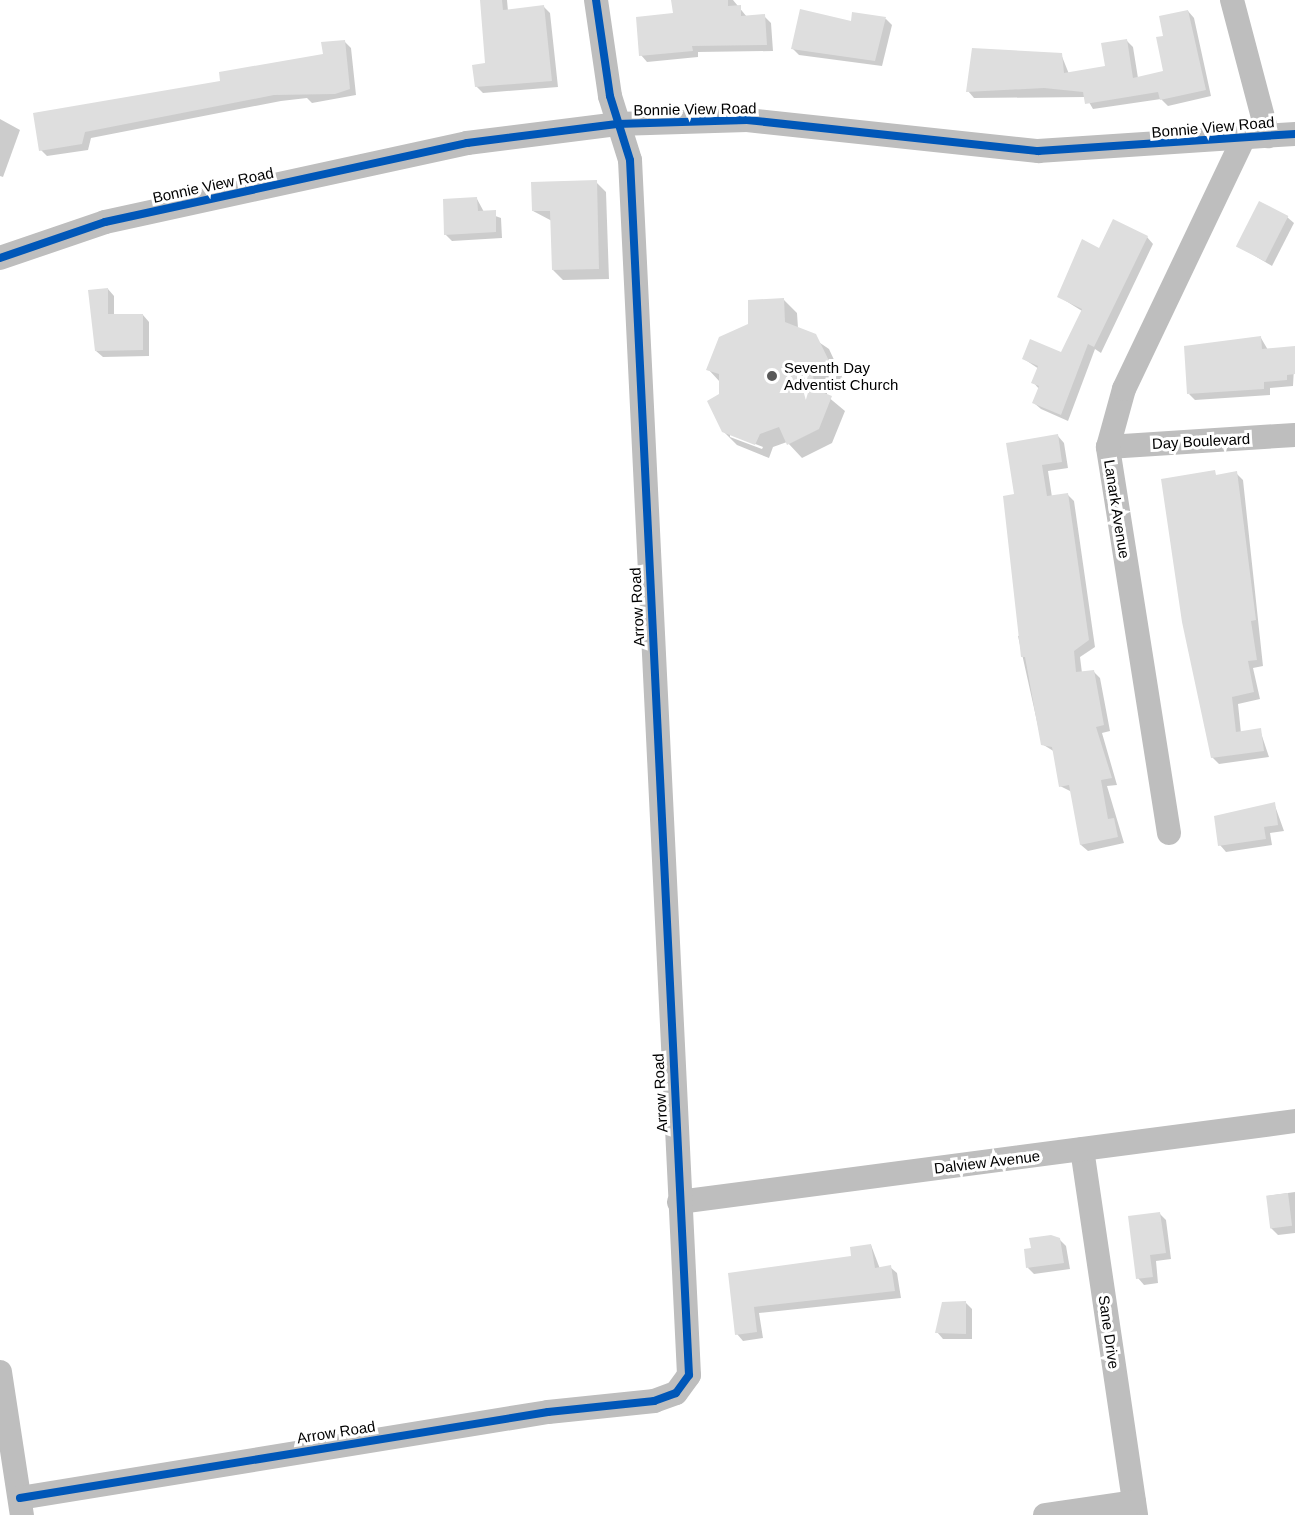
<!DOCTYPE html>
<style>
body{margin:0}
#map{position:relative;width:1295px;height:1515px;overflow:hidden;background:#fff;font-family:Arial,sans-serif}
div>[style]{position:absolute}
.shadow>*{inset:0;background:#0003}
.building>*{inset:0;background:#dedede;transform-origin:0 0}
.minor>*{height:24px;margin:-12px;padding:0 12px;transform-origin:12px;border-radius:12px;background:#bebebe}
.cycleway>*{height:8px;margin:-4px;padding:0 4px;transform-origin:4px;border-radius:4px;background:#0057b8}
.dots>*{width:16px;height:16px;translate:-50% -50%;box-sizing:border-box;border:3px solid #fff;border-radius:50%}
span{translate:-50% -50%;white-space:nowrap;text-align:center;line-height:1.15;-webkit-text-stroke:6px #fff;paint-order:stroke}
.street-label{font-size:15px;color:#000}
.poi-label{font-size:15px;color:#000}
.left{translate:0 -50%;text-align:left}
</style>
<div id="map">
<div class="shadow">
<i style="clip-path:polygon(481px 0,507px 0,508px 11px,544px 7px,550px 13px,558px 87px,483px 93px,476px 86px,487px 65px)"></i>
<i style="clip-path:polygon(673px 0,733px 0,747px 17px,764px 16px,771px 23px,773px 51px,698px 52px,698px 57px,647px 62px,641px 55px,674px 14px)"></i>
<i style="clip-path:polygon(1188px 11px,1194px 18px,1211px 96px,1168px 106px,1161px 99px,1093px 109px,1086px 97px,974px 98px,968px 91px,1061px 54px,1069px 74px,1107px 68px,1127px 41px,1133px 47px,1138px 78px,1165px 72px,1165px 37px)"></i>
<i style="clip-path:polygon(886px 19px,892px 25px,882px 66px,799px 55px,793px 49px,852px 23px)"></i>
<i style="clip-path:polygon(344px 41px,351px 48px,356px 95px,312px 103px,307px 98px,281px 101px,91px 138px,88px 150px,47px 156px,41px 150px,35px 114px,222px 82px,324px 55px)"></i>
<i style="clip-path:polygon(0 119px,20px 130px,3px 177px,0 176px)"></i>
<i style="clip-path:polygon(596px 182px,606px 192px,609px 279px,563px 280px,553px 270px,552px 221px,533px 211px)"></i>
<i style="clip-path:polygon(477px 199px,484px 212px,501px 218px,502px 238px,452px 241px,445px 234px)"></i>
<i style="clip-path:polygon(1287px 217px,1294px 223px,1272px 266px,1238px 246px)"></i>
<i style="clip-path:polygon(1147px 237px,1153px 244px,1101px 353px,1095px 349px,1068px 421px,1041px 409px,1034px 403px,1039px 389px,1033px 382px,1039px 369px,1024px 359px,1062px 354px,1082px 311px,1058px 296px)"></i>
<i style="clip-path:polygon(108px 289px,114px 296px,114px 315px,143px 315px,149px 322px,149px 356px,103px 357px,96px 351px)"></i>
<i style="clip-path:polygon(evenodd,784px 300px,797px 313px,798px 328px,829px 349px,843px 379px,827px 386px,827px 396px,845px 411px,832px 443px,802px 458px,787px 442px,773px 447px,769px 458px,737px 445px,723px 431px,720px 382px,708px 369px,750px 325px,784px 300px,730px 434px,763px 447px,762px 449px,730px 437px,730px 434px)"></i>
<i style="clip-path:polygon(1261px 338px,1268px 350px,1295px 349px,1293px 386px,1270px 388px,1270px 395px,1195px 400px,1189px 394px)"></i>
<i style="clip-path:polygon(1058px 436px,1064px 443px,1068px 468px,1048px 471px,1052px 497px,1068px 495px,1074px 501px,1095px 647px,1080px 657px,1082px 673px,1094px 672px,1100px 678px,1110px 731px,1102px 733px,1117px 785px,1107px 786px,1124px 843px,1088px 851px,1081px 845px,1072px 792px,1060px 786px,1055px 752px,1042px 744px,1018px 636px,1023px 635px,1016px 496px)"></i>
<i style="clip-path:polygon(1236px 473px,1243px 480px,1263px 666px,1253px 668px,1260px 699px,1238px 704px,1241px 733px,1260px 730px,1269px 757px,1219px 764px,1212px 757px)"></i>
<i style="clip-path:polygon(1274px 803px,1284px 831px,1270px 833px,1272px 845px,1226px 852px,1220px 845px)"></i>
<i style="clip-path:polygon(1295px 1192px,1295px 1233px,1278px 1235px,1271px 1228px,1267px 1196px)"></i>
<i style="clip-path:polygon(1160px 1214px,1166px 1220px,1171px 1259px,1156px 1261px,1158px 1283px,1144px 1285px,1138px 1278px)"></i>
<i style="clip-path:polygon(1060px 1240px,1066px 1246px,1070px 1269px,1034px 1274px,1028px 1268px,1032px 1249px)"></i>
<i style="clip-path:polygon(871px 1245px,880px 1269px,890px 1267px,897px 1273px,901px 1298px,759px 1313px,763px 1338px,743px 1341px,737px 1334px,730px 1274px,853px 1257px)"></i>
<i style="clip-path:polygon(966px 1303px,972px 1309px,972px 1339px,943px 1339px,937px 1332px)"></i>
</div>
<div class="building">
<i style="clip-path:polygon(480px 0,502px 0,503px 10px,544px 5px,552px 81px,475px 87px,472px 65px,485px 63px)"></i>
<i style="clip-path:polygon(671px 0,728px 0,728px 6px,741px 5px,741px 16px,765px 14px,767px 45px,692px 46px,693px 51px,639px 56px,636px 17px,673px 13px)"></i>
<i style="clip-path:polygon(800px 9px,851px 21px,852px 12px,886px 17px,875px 61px,791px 49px)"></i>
<i style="clip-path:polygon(1188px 10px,1206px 90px,1160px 100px,1158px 92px,1085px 104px,1083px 92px,1044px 88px,966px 92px,972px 48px,1062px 53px,1064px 73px,1105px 66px,1101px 43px,1127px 39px,1133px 78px,1163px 71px,1156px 37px,1163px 36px,1159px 16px)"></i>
<i style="clip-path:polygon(345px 40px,350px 89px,335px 94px,274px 95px,85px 132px,82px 144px,39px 151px,33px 113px,220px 81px,219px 72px,323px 54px,321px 42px)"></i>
<i style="clip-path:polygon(597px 180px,599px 269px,552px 270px,550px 211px,532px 211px,531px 182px)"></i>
<i style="clip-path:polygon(477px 197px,478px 211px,496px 210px,496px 232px,444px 235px,443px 199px)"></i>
<i style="left:1259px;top:201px;width:33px;height:51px;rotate:27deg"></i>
<i style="clip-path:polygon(1113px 219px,1148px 236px,1094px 347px,1088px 344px,1061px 415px,1032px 403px,1039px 386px,1031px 383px,1038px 366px,1022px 359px,1030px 339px,1061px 352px,1082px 309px,1057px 297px,1082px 239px,1099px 248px)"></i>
<i style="clip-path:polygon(108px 288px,108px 314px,143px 314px,143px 350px,95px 351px,88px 290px)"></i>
<i style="clip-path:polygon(784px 298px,785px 322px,816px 334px,831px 365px,813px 372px,814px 389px,832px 396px,819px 429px,787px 445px,779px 427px,760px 434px,755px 445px,722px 432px,707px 401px,719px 394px,719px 374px,706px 370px,719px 337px,748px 324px,748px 300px)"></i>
<i style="clip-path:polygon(1261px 336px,1262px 349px,1295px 346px,1295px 374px,1287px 375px,1287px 380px,1264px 382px,1264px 389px,1187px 394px,1184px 346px)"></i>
<i style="clip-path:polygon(1058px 434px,1062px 462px,1042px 465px,1047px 496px,1068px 493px,1089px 640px,1074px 651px,1076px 672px,1094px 670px,1104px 725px,1096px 727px,1112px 778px,1101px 780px,1108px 819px,1114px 818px,1118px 837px,1080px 845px,1069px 785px,1059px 787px,1052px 747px,1041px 745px,1025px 657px,1021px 657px,1003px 496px,1014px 494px,1006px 443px)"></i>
<i style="clip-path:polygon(1215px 470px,1216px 475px,1237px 471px,1256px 620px,1251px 621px,1257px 660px,1248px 661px,1254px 692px,1232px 697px,1236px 732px,1261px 728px,1264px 751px,1211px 758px,1182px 622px,1161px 479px)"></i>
<i style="clip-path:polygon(1275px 802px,1278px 825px,1264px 827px,1266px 839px,1218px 846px,1214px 816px)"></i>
<i style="left:1288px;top:1193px;width:33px;height:22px;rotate:83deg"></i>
<i style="clip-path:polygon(1160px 1212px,1166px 1253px,1150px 1255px,1153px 1277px,1136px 1279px,1128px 1216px)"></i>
<i style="clip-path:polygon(1051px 1235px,1060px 1238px,1064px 1263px,1026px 1268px,1024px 1249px,1031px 1248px,1029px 1238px)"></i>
<i style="clip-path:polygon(871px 1244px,875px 1268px,891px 1265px,895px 1291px,754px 1307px,757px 1332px,735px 1335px,728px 1273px,851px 1256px,850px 1247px)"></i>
<i style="clip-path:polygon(966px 1301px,966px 1334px,935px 1333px,942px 1302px)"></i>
</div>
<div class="minor">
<i style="left:1232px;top:0;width:141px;rotate:75.2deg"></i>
<i style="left:0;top:258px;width:111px;rotate:-18.9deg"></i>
<i style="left:105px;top:222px;width:371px;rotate:-12.3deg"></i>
<i style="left:467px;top:143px;width:151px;rotate:-7.2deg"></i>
<i style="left:617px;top:124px;width:130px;rotate:-1.8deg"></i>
<i style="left:747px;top:120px;width:293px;rotate:6.1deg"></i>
<i style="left:1038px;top:151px;width:258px;rotate:-3.8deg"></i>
<i style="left:1108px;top:447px;width:187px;rotate:-3.7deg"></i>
<i style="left:1169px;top:833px;width:391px;rotate:-99deg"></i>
<i style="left:1108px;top:447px;width:60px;rotate:-74.6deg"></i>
<i style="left:1124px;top:389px;width:277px;rotate:-64.5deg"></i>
<i style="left:1082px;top:1149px;width:370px;rotate:81.6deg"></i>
<i style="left:679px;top:1202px;width:621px;rotate:-7.49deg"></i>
<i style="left:0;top:1372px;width:145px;rotate:81.3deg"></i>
<i style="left:20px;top:1498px;width:535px;rotate:-9.25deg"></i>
<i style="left:548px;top:1412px;width:107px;rotate:-5.9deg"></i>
<i style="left:654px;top:1401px;width:23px;rotate:-20deg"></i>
<i style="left:676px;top:1393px;width:22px;rotate:-54deg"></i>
<i style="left:689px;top:1375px;width:1216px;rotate:-92.78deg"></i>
<i style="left:630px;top:160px;width:67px;rotate:-107.4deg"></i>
<i style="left:610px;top:96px;width:97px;rotate:-98.3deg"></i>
<i style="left:1045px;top:1515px;width:90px;rotate:-8.3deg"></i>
</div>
<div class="cycleway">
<i style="left:0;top:258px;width:111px;rotate:-18.9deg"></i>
<i style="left:105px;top:222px;width:371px;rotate:-12.3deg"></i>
<i style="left:467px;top:143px;width:151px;rotate:-7.2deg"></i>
<i style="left:617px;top:124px;width:130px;rotate:-1.8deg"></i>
<i style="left:747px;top:120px;width:293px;rotate:6.1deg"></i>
<i style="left:1038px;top:151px;width:258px;rotate:-3.8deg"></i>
<i style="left:20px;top:1498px;width:535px;rotate:-9.25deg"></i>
<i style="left:548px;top:1412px;width:107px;rotate:-5.9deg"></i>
<i style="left:654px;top:1401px;width:23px;rotate:-20deg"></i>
<i style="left:676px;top:1393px;width:22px;rotate:-54deg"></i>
<i style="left:689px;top:1375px;width:1216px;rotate:-92.78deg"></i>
<i style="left:630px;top:160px;width:67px;rotate:-107.4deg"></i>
<i style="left:610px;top:96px;width:97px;rotate:-98.3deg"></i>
</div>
<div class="dots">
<i style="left:772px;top:376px;background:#595959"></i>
</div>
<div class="street-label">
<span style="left:695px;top:109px;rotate:-1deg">Bonnie View Road</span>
<span style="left:1213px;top:127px;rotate:-5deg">Bonnie View Road</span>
<span style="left:213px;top:185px;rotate:-12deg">Bonnie View Road</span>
<span style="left:1201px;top:441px;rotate:-3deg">Day Boulevard</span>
<span style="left:1117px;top:509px;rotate:81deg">Lanark Avenue</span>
<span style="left:637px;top:607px;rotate:-93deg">Arrow Road</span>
<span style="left:660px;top:1093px;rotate:-93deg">Arrow Road</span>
<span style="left:987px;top:1162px;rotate:-7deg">Dalview Avenue</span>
<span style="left:1109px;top:1332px;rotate:82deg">Sane Drive</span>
<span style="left:336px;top:1432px;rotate:-9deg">Arrow Road</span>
</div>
<div class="poi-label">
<span class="left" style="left:784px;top:376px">Seventh Day<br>Adventist Church</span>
</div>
</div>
